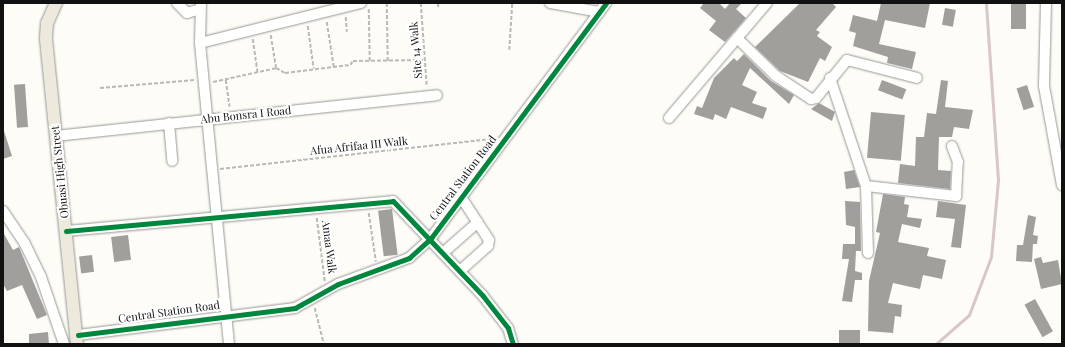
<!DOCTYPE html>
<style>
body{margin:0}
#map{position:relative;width:1065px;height:347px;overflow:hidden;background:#fdfcf7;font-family:"Playfair Display",serif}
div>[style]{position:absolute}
.building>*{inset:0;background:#a19f9c;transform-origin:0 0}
.path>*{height:1.5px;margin-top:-0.75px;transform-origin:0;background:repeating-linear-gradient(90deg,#b9b9b8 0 4px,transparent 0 6px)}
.roads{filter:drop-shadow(0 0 1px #979795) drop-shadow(0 0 1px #979795)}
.minor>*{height:10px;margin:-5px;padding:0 5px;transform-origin:5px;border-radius:5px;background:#fffffe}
.major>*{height:12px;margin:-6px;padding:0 6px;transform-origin:6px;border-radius:6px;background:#ede9dc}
.rail>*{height:2.5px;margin:-1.25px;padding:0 1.25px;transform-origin:1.25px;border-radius:1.25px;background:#d9c6c7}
.cycleway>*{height:5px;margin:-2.5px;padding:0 2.5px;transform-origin:2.5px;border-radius:2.5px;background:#00873e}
span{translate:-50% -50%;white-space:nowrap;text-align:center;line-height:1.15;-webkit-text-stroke:4px #fff;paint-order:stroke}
.street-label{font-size:11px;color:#111}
.frame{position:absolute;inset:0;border:4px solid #111;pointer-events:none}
</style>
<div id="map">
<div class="building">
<i style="clip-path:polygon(704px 3px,719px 3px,725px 9px,730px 3px,742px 3px,736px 9px,746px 18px,725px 42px,709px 30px,716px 21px,700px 8px)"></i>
<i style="clip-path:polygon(800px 3px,832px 3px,836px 7px,816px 30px,820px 32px,817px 36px,832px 47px,825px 61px,820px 58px,808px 82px,780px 71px,755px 47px)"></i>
<i style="clip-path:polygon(881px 3px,930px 3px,925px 28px,885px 20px,879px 44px,916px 52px,912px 69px,887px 63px,888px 57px,853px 46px,856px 33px,849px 31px,853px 15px,877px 21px)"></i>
<i style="left:1011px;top:3px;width:15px;height:26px"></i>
<i style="left:945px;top:8px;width:11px;height:17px;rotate:10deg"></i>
<i style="clip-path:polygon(744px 54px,771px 81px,794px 95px,789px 104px,750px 68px,742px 85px,757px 92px,752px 103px,767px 108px,763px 119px,731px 107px,726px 119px,715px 114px,713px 120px,694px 114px,697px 106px,702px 108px,714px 78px,734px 58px,737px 61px)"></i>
<i style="left:882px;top:80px;width:26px;height:11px;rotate:21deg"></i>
<i style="clip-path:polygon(941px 80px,948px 81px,945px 107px,973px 110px,969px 129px,954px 127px,952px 137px,939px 137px,938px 170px,951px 171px,950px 189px,898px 183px,900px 164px,915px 166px,916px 137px,924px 137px,927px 113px,936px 114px)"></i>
<i style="left:25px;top:84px;width:43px;height:11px;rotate:86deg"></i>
<i style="left:1027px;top:85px;width:23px;height:11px;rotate:72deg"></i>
<i style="clip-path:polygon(819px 103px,835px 112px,832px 121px,811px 109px)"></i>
<i style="left:871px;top:112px;width:34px;height:46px;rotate:5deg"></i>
<i style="clip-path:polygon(4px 131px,12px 156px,3px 159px,3px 132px)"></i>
<i style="clip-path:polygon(854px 170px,860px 187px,846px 189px,844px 172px)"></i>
<i style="clip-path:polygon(883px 194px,905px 197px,904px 204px,909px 205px,907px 217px,922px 219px,920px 228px,902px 224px,898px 242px,929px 248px,927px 256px,946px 260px,942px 279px,923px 275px,920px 289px,893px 283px,888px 303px,902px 305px,901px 317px,895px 316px,893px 333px,868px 331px,869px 281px,880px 233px,876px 232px)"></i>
<i style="clip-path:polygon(845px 201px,860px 202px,861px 251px,856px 251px,855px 271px,862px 273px,862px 280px,855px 280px,852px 302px,842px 301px,849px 259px,842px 259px,843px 244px,855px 244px,855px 227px,846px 225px)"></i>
<i style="clip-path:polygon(938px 201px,966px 205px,961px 248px,951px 247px,955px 219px,936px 217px)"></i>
<i style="left:392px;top:209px;width:46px;height:14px;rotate:83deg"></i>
<i style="clip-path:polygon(1028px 215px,1036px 217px,1033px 235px,1038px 236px,1037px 244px,1033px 244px,1032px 262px,1016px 261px,1017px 245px,1023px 245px)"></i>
<i style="clip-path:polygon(3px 232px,13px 250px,19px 247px,47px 315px,37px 319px,22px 285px,7px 291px,3px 284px)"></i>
<i style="left:128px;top:235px;width:25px;height:17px;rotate:83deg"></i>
<i style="left:92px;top:255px;width:17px;height:13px;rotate:83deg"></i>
<i style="clip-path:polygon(1041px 257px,1043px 263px,1058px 260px,1062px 284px,1041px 289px,1034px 259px)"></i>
<i style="left:1035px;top:299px;width:37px;height:12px;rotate:61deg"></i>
<i style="left:860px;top:330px;width:14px;height:21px;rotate:90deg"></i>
<i style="clip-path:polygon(48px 332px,49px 344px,29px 344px,29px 334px)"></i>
</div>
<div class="path">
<i style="left:387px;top:3px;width:58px;rotate:89deg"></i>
<i style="left:421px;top:3px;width:84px;rotate:85.9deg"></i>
<i style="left:438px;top:3px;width:6px;rotate:81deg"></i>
<i style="left:369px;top:9px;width:52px;rotate:88.9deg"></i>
<i style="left:346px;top:17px;width:15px;rotate:86deg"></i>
<i style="left:327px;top:22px;width:46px;rotate:81.2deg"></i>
<i style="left:308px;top:26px;width:43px;rotate:82.1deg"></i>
<i style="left:271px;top:35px;width:33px;rotate:81deg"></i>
<i style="left:253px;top:39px;width:35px;rotate:82deg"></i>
<i style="left:509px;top:50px;width:47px;rotate:-86.3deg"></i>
<i style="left:226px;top:80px;width:27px;rotate:82deg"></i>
<i style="left:213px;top:82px;width:65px;rotate:-12.5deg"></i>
<i style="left:276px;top:68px;width:10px;rotate:29deg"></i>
<i style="left:285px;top:73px;width:65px;rotate:-7deg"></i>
<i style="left:350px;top:65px;width:5px;rotate:-53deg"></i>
<i style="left:353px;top:61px;width:72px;rotate:-0.8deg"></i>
<i style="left:100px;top:88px;width:95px;rotate:-4.8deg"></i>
<i style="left:220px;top:169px;width:275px;rotate:-6.3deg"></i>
<i style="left:369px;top:213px;width:49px;rotate:81.7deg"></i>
<i style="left:317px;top:218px;width:64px;rotate:82.8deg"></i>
<i style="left:315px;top:308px;width:37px;rotate:76deg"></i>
</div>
<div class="roads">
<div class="minor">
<i style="left:177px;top:3px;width:14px;rotate:45deg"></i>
<i style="left:187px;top:13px;width:14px;rotate:-17deg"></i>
<i style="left:201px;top:3px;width:40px;rotate:91.4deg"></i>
<i style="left:200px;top:43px;width:302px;rotate:84.5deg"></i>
<i style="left:550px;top:3px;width:50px;rotate:10.4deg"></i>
<i style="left:1046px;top:3px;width:83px;rotate:91.4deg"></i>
<i style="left:1044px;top:86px;width:101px;rotate:79.7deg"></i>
<i style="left:737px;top:38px;width:54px;rotate:44.3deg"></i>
<i style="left:776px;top:76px;width:42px;rotate:33.3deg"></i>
<i style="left:811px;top:99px;width:5px;rotate:-11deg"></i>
<i style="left:816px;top:98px;width:49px;rotate:-50.8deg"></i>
<i style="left:847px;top:60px;width:72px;rotate:14.4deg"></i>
<i style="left:200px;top:43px;width:166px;rotate:-14deg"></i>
<i style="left:830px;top:78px;width:114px;rotate:71.6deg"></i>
<i style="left:866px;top:186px;width:67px;rotate:88.3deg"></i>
<i style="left:669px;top:118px;width:151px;rotate:-49.6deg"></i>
<i style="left:169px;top:123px;width:38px;rotate:85deg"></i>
<i style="left:56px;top:136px;width:383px;rotate:-6.1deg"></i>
<i style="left:866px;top:186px;width:91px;rotate:6.3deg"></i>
<i style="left:956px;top:196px;width:34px;rotate:-87deg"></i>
<i style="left:958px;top:162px;width:17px;rotate:-111deg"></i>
<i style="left:3px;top:211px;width:37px;rotate:56deg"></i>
<i style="left:24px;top:242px;width:39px;rotate:64deg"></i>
<i style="left:41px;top:277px;width:71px;rotate:71.1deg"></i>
<i style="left:66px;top:231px;width:328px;rotate:-5.2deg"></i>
<i style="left:393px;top:201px;width:131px;rotate:46.5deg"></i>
<i style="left:483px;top:296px;width:41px;rotate:52deg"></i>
<i style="left:508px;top:328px;width:17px;rotate:73deg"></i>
<i style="left:444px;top:252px;width:45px;rotate:-41.4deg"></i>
<i style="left:461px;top:270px;width:36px;rotate:-42deg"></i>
<i style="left:488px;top:246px;width:6px;rotate:-81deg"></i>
<i style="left:489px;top:240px;width:51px;rotate:-123.1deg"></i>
<i style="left:78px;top:335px;width:219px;rotate:-7.1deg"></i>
<i style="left:295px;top:308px;width:49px;rotate:-29.2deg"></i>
<i style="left:338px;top:284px;width:76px;rotate:-20.1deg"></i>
<i style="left:409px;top:258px;width:30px;rotate:-42deg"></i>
<i style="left:431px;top:238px;width:293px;rotate:-53.3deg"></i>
</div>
<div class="major">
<i style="left:56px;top:3px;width:22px;rotate:114deg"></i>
<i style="left:47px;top:23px;width:16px;rotate:94deg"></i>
<i style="left:46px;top:39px;width:307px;rotate:84.2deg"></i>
</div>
</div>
<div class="rail">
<i style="left:936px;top:344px;width:44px;rotate:-41.3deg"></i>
<i style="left:969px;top:315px;width:62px;rotate:-69.2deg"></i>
<i style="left:991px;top:257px;width:77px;rotate:-84.8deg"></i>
<i style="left:998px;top:180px;width:177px;rotate:-93.9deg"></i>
</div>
<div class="cycleway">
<i style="left:66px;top:231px;width:328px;rotate:-5.2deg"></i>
<i style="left:393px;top:201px;width:131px;rotate:46.5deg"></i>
<i style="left:483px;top:296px;width:41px;rotate:52deg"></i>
<i style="left:508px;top:328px;width:17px;rotate:73deg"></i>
<i style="left:78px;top:335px;width:219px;rotate:-7.1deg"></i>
<i style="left:295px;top:308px;width:49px;rotate:-29.2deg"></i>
<i style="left:338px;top:284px;width:76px;rotate:-20.1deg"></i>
<i style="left:409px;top:258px;width:30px;rotate:-42deg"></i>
<i style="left:431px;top:238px;width:293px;rotate:-53.3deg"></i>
</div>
<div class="street-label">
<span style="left:416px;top:50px;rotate:-95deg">Site 14 Walk</span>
<span style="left:246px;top:115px;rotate:-6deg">Abu Bonsra I Road</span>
<span style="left:359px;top:146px;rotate:-6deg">Afua Afrifaa III Walk</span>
<span style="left:60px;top:172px;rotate:-96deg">Obuasi High Street</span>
<span style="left:463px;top:178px;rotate:-53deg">Central Station Road</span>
<span style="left:329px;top:247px;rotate:83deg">Amaa Walk</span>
<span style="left:169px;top:312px;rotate:-8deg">Central Station Road</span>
</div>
<div class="frame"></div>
</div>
